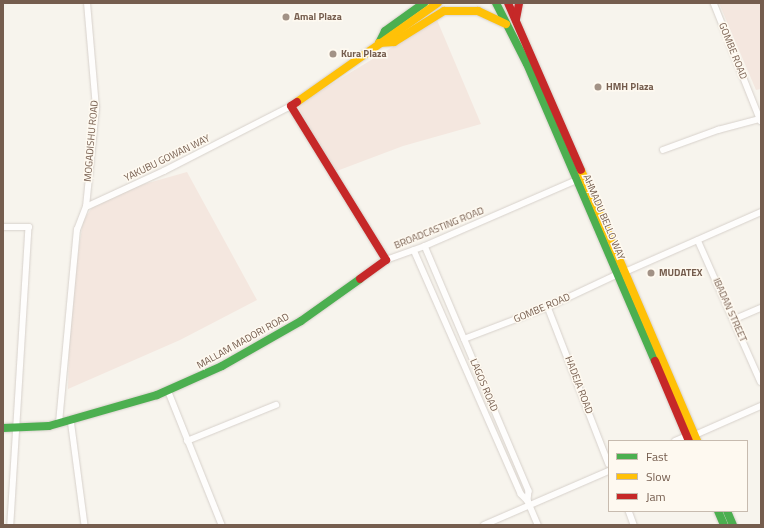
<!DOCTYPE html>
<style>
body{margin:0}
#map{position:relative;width:764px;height:528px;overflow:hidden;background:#f7f4ed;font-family:"Titillium Web",sans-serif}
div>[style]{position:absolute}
.commercial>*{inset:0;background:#f4e7df}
.roads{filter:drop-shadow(0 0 1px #d7d1cb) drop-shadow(0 0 1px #d7d1cb)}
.street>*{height:5.5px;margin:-2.75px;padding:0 2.75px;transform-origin:2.75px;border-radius:2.75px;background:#fefdfc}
.fast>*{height:8px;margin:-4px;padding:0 4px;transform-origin:4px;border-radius:4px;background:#4caf50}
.slow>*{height:8px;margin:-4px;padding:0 4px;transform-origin:4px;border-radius:4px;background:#ffc107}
.jam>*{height:8px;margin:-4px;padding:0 4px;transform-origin:4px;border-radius:4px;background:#c62828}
.dots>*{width:11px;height:11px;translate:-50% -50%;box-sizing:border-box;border:2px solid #fef9f0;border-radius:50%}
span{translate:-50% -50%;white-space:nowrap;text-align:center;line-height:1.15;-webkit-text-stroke:3px #fef9f0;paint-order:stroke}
.poi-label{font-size:10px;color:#755d4e;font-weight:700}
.left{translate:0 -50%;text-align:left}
.street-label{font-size:10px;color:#755d4e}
.frame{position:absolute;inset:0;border:4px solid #755d4e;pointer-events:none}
.legend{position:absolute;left:608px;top:440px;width:140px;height:72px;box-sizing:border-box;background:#fef9f0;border:1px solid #c7bbaf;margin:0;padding:5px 7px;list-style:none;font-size:12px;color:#755d4e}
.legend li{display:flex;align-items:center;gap:8px;height:20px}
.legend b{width:20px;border:1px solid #c7bbaf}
</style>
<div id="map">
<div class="commercial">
<i style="clip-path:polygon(719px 3px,761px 3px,761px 89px,756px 90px)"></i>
<i style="clip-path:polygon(437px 20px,481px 124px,403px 146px,334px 172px,297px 105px)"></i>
<i style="clip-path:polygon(187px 172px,257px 300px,180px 340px,68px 389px,70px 307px,83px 221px,95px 203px,141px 185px)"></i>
</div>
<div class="roads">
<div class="street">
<i style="left:714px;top:3px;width:127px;rotate:68.3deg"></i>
<i style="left:663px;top:150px;width:59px;rotate:-20deg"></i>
<i style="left:718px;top:130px;width:43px;rotate:-14.7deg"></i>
<i style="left:86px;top:207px;width:100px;rotate:-84.2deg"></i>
<i style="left:96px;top:108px;width:105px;rotate:-94.9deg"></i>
<i style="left:3px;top:227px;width:26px"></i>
<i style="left:29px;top:227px;width:299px;rotate:93.5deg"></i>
<i style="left:698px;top:240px;width:155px;rotate:66.1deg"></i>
<i style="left:425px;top:246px;width:266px;rotate:67deg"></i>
<i style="left:529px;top:491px;width:10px;rotate:96deg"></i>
<i style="left:528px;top:501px;width:26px;rotate:67deg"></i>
<i style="left:414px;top:250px;width:266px;rotate:66.3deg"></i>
<i style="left:521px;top:494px;width:10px;rotate:45deg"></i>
<i style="left:386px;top:260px;width:41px;rotate:-19.7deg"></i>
<i style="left:425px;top:246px;width:166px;rotate:-23.5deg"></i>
<i style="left:625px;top:272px;width:149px;rotate:-23.8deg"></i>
<i style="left:548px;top:307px;width:168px;rotate:68.8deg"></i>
<i style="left:735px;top:319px;width:28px;rotate:-23deg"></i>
<i style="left:464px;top:339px;width:90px;rotate:-20.9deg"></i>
<i style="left:548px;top:307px;width:77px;rotate:-25.2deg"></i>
<i style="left:168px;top:390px;width:145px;rotate:68.2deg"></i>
<i style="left:71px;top:419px;width:107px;rotate:82.5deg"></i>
<i style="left:59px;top:423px;width:194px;rotate:-84.7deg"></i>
<i style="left:77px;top:230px;width:25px;rotate:-69deg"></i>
<i style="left:86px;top:207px;width:86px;rotate:-24.8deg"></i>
<i style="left:164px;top:171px;width:143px;rotate:-27.1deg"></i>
<i style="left:695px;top:435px;width:72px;rotate:-23.7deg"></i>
<i style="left:187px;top:441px;width:96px;rotate:-22deg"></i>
<i style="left:675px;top:441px;width:13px;rotate:-23deg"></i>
<i style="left:629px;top:511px;width:15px;rotate:70deg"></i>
<i style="left:484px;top:525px;width:136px;rotate:-23.4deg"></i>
</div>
<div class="fast">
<i style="left:496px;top:3px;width:68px;rotate:63.1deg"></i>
<i style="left:527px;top:64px;width:323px;rotate:66.7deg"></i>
<i style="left:379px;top:43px;width:13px;rotate:-63deg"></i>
<i style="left:385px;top:31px;width:48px;rotate:-35.7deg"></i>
<i style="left:3px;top:428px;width:46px;rotate:-2.5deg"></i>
<i style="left:49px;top:426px;width:112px;rotate:-16deg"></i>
<i style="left:157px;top:395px;width:71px;rotate:-24deg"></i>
<i style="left:222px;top:366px;width:91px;rotate:-29.7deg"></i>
<i style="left:301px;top:321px;width:72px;rotate:-35.4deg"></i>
<i style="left:718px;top:511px;width:15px;rotate:67deg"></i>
<i style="left:727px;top:511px;width:15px;rotate:67deg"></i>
</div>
<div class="slow">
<i style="left:379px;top:43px;width:15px;rotate:-4deg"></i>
<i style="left:394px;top:42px;width:59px;rotate:-31.8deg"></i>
<i style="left:444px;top:11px;width:34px"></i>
<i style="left:478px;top:11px;width:31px;rotate:25deg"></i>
<i style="left:297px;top:102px;width:172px;rotate:-35.1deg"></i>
<i style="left:581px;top:170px;width:295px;rotate:66.8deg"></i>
</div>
<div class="jam">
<i style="left:508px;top:3px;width:182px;rotate:66.4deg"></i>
<i style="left:516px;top:19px;width:16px;rotate:-79deg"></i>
<i style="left:297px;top:102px;width:7px;rotate:146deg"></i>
<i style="left:291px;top:106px;width:181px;rotate:58.3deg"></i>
<i style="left:386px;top:260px;width:32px;rotate:144deg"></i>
<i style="left:655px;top:361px;width:87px;rotate:67deg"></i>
</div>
</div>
<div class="dots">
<i style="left:286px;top:17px;background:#a29286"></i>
<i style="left:333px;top:54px;background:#a29286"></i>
<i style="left:598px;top:87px;background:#a29286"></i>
<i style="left:651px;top:273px;background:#a29286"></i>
</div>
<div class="poi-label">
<span class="left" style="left:294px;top:17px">Amal Plaza</span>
<span class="left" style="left:341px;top:54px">Kura Plaza</span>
<span class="left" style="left:606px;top:87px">HMH Plaza</span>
<span class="left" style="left:659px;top:273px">MUDATEX</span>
</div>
<div class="street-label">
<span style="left:733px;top:51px;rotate:68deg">GOMBE ROAD</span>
<span style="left:91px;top:141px;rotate:-85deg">MOGADISHU ROAD</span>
<span style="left:167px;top:158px;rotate:-26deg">YAKUBU GOWAN WAY</span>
<span style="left:604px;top:217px;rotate:67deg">AHMADU BELLO WAY</span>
<span style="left:439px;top:228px;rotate:-22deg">BROADCASTING ROAD</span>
<span style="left:542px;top:308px;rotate:-23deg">GOMBE ROAD</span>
<span style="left:730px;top:310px;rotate:66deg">IBADAN STREET</span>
<span style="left:243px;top:341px;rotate:-29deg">MALLAM MADORI ROAD</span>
<span style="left:484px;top:385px;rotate:67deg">LAGOS ROAD</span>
<span style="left:579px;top:385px;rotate:69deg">HADEJA ROAD</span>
</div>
<div class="frame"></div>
<ul class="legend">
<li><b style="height:5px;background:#4caf50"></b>Fast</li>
<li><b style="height:5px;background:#ffc107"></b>Slow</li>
<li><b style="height:5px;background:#c62828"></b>Jam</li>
</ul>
</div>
